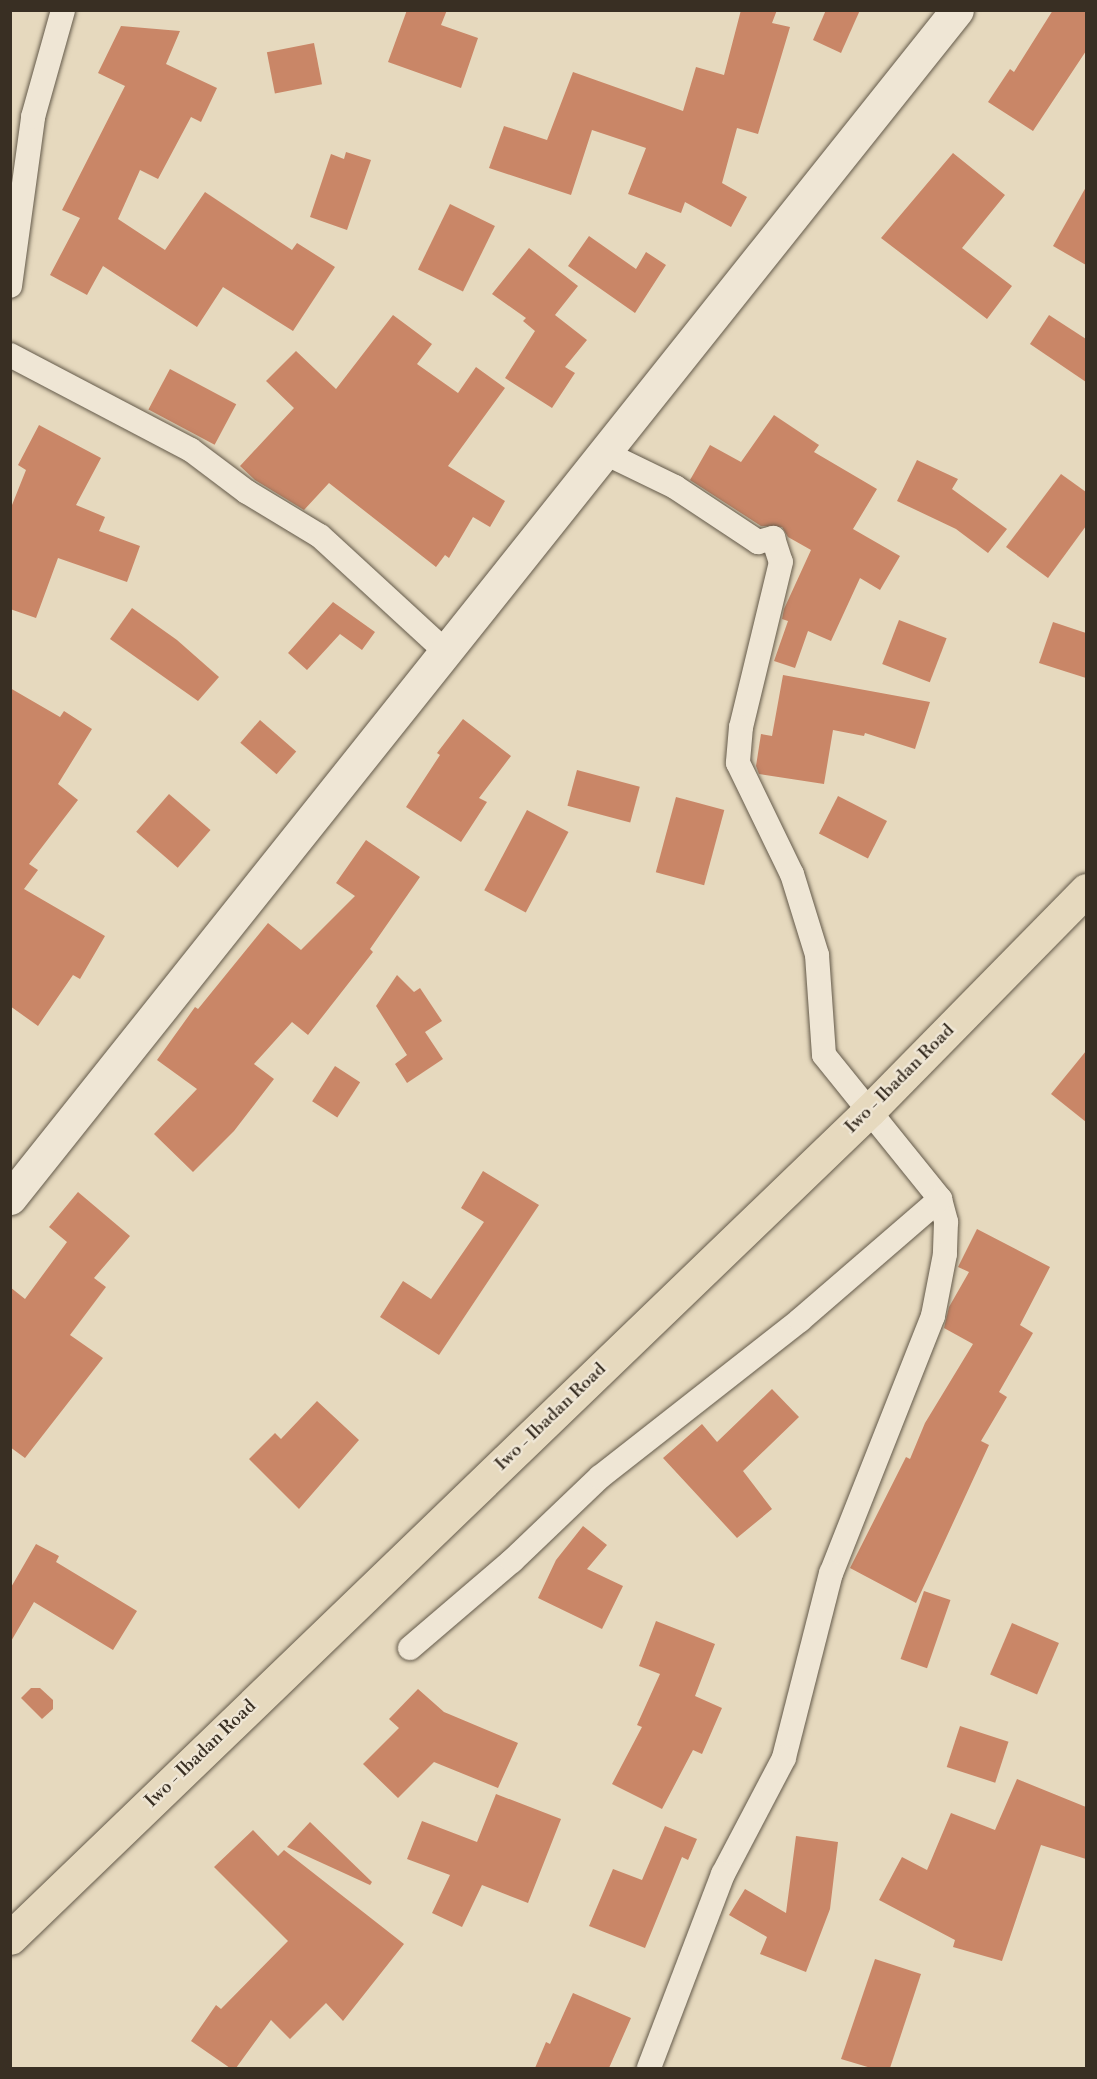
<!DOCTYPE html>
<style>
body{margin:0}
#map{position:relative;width:1097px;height:2079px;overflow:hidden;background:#e6d9be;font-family:"Libre Bodoni",serif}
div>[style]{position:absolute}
.building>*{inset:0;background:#c98667;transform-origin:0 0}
.roads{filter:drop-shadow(0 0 2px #645a4a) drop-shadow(0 0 2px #645a4a)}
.street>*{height:24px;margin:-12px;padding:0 12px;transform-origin:12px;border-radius:12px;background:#efe6d5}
.secondary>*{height:33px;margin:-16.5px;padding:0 16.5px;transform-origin:16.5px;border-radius:16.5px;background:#efe6d5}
.primary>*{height:33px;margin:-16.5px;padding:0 16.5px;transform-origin:16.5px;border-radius:16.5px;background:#e6d9be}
span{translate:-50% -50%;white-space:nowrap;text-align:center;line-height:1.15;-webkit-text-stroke:4.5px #efe6d5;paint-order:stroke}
.street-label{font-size:18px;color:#392f23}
.frame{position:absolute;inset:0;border:12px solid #392f23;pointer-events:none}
</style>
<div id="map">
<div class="building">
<i style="clip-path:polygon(407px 10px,447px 10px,441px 25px,478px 38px,461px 88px,388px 62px)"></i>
<i style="clip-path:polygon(741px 10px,777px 10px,772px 23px,790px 27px,758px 134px,737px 128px,722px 183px,747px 197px,731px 227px,685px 202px,681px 213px,628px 194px,646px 148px,592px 130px,571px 195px,489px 168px,504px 126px,547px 140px,573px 72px,683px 111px,696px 67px,724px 75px)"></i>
<i style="clip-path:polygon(826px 10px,860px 10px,841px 53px,813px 40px)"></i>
<i style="clip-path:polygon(1053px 10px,1086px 10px,1086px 51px,1033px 131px,988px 102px,1010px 69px,1014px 72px)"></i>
<i style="clip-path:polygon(121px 26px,180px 31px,166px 64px,217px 88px,201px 122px,191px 117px,158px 179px,140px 170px,118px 219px,165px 250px,205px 192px,292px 250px,297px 243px,335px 267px,293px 331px,223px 287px,197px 327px,103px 266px,87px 295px,50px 275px,80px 218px,62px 210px,125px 86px,98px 73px)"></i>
<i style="left:314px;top:43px;width:42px;height:48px;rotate:79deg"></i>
<i style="clip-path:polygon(346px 152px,371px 160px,347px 230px,310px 217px,331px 154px,344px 159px)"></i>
<i style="clip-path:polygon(953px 153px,1005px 195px,962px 248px,1012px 286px,987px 319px,881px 238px)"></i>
<i style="clip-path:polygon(1086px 187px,1086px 265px,1053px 246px)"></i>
<i style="left:450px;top:204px;width:50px;height:73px;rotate:26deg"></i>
<i style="clip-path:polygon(589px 236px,636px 269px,646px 252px,666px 265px,635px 313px,568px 266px)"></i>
<i style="clip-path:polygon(529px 248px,578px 286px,555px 315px,587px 340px,565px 367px,575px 373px,552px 408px,505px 378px,535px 331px,523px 321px,526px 318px,492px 294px)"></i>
<i style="clip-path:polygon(393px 315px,432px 344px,417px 364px,458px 393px,476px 367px,505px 388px,448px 466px,505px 501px,490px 527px,473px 517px,449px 558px,445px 555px,436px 567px,329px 483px,304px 510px,255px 480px,240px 466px,294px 408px,266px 381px,296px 351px,336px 389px)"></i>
<i style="clip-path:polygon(1049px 315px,1086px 339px,1086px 382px,1030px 344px)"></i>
<i style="left:170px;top:369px;width:75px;height:46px;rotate:28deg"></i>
<i style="clip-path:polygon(774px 415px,819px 445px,814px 452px,877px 489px,853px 529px,900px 556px,880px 590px,860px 578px,831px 641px,808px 631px,795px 668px,774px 661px,788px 621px,782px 619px,784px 609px,811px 550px,788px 537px,782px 527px,761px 526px,690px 480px,710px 445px,741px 462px)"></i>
<i style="clip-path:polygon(39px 425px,101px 458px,76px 505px,105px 517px,99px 531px,140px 546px,127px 582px,58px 558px,36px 618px,10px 609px,10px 510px,26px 470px,18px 465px)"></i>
<i style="clip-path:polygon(917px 460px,958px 479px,952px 489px,1007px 529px,988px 553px,956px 529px,897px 501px)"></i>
<i style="clip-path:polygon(1061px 474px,1086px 492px,1086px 526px,1048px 578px,1006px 547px)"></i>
<i style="clip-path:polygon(333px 602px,375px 632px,362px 650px,340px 634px,307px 670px,288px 653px)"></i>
<i style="clip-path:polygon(132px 608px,177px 640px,219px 677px,198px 701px,110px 639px)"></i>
<i style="left:899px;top:620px;width:51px;height:47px;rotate:21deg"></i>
<i style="clip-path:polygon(1053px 622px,1086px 633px,1086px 678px,1039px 663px)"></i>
<i style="clip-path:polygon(783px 675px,930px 702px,915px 749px,865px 733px,864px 736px,833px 730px,824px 784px,759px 774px,756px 766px,761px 734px,772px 736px)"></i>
<i style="clip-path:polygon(10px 688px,60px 717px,64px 711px,92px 729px,58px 784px,78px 800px,29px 864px,38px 870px,24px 889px,105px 936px,80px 979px,73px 975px,38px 1026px,10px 1006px)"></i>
<i style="clip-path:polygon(463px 719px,511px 756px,479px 798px,487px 802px,461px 842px,406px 807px,440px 755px,437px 753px)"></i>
<i style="left:260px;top:720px;width:48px;height:30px;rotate:41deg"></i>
<i style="left:577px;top:770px;width:65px;height:37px;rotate:15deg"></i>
<i style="left:169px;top:794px;width:55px;height:50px;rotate:41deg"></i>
<i style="left:838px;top:796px;width:55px;height:42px;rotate:27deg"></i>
<i style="left:676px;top:797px;width:50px;height:78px;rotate:15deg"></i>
<i style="left:527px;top:810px;width:47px;height:91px;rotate:28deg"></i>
<i style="clip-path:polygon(366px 840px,420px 877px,370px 949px,373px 952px,308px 1035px,292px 1022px,254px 1064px,274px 1079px,234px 1131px,193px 1172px,154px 1134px,197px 1089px,157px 1060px,195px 1007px,198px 1009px,268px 923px,301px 950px,355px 896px,336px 883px)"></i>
<i style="clip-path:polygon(397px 975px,414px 992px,420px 988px,442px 1021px,425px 1032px,443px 1059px,407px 1083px,395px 1064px,407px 1055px,376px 1006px)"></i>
<i style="clip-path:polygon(1086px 1051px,1086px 1122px,1051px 1094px)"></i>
<i style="left:335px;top:1066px;width:30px;height:42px;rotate:33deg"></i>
<i style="clip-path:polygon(483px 1171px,539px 1205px,439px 1355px,380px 1317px,403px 1281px,431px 1299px,484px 1222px,461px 1208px)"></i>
<i style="clip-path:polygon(78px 1192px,130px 1236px,94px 1278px,106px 1287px,70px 1335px,103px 1358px,25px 1458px,10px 1447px,10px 1287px,25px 1299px,67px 1242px,49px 1227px)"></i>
<i style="clip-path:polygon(977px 1229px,1050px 1267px,1020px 1325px,1033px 1333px,999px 1392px,1007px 1397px,981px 1441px,989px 1445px,916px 1603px,850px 1568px,906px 1457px,910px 1459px,925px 1423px,973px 1344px,944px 1328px,949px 1307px,969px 1272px,958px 1267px)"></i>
<i style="clip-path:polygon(772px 1389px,799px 1417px,743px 1471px,772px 1509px,737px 1538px,663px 1458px,702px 1424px,717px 1442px)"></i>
<i style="clip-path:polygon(317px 1401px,359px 1440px,299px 1509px,249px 1459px,275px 1433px,281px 1439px)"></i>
<i style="clip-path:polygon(583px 1526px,607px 1545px,587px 1569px,623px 1586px,602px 1629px,538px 1598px,556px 1560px)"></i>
<i style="clip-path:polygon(36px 1544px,59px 1556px,56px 1562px,137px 1611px,113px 1650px,34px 1602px,10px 1643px,10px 1589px)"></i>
<i style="left:924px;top:1591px;width:28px;height:72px;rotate:19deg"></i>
<i style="clip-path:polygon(656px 1621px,715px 1644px,695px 1696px,722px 1708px,702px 1754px,693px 1750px,662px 1809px,612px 1784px,642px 1727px,637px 1725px,660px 1674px,639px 1666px)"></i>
<i style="left:1012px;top:1623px;width:51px;height:56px;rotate:23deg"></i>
<i style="clip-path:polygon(31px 1688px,40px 1688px,53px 1700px,53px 1709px,42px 1719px,21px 1698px)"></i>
<i style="clip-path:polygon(418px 1689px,444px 1712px,518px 1743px,498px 1788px,434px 1762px,398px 1798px,363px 1764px,399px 1728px,389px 1719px)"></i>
<i style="left:960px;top:1726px;width:51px;height:43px;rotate:18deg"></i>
<i style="clip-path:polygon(1017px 1779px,1086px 1807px,1086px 1859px,1041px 1845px,1002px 1961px,953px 1947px,955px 1940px,879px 1900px,902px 1857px,927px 1870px,951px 1813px,995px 1830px)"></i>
<i style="clip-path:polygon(496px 1794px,561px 1819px,528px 1903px,482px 1885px,462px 1927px,432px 1913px,450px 1875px,407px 1859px,422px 1821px,477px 1842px)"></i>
<i style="clip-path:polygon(310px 1822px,372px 1882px,370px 1885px,287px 1847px)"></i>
<i style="clip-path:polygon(665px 1826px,697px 1839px,688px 1860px,682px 1857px,645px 1948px,589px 1926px,613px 1869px,642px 1880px)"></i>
<i style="clip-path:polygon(253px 1830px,278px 1856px,284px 1850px,404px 1944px,343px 2021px,326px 2003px,290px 2039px,271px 2020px,236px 2068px,230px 2068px,191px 2041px,216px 2005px,221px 2009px,288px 1941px,214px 1867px)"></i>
<i style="clip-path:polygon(796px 1836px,838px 1842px,830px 1909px,806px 1972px,760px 1954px,767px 1937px,729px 1915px,745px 1889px,786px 1913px)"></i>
<i style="clip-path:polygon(875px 1959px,921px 1974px,890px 2068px,871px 2068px,841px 2059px)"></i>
<i style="clip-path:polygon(573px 1993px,631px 2018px,609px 2068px,535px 2068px,546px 2042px,550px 2044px)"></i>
</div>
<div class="roads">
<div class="street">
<i style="left:10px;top:286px;width:171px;rotate:-82.2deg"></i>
<i style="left:33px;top:117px;width:111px;rotate:-74.3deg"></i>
<i style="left:10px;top:355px;width:204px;rotate:27.7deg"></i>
<i style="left:191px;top:450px;width:70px;rotate:36.9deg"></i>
<i style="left:247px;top:492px;width:85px;rotate:31.1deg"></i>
<i style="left:320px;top:536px;width:171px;rotate:42.6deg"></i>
<i style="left:605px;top:453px;width:78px;rotate:25.9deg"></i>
<i style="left:675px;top:487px;width:100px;rotate:33.5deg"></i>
<i style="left:758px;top:542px;width:16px;rotate:-15deg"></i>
<i style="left:773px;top:538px;width:25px;rotate:72deg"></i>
<i style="left:781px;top:562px;width:170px;rotate:103.6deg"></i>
<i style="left:741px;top:727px;width:36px;rotate:95deg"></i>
<i style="left:738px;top:763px;width:123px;rotate:64.1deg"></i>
<i style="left:792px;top:874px;width:85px;rotate:72.8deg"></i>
<i style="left:817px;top:955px;width:100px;rotate:86deg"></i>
<i style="left:824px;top:1055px;width:185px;rotate:51.1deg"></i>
<i style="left:940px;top:1199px;width:24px;rotate:75deg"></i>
<i style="left:946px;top:1222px;width:32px;rotate:92deg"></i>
<i style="left:945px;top:1254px;width:63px;rotate:101deg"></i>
<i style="left:933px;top:1316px;width:277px;rotate:111.6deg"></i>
<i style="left:831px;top:1573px;width:191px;rotate:104.3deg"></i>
<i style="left:784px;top:1758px;width:131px;rotate:117.7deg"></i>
<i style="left:723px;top:1874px;width:208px;rotate:110.9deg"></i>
<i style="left:410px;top:1648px;width:134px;rotate:-40.5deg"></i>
<i style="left:512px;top:1561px;width:122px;rotate:-43.7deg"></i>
<i style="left:600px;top:1477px;width:254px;rotate:-38.1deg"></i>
<i style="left:800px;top:1320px;width:185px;rotate:-40.8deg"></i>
</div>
<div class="secondary">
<i style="left:10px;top:1198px;width:1519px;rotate:-51.44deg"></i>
</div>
<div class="primary">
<i style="left:10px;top:1938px;width:1195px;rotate:-43.92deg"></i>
<i style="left:871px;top:1109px;width:307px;rotate:-45.5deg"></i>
</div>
</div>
<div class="street-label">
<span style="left:900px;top:1079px;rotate:-45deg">Iwo - Ibadan Road</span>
<span style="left:551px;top:1417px;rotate:-44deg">Iwo - Ibadan Road</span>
<span style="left:201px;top:1754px;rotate:-44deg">Iwo - Ibadan Road</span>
</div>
<div class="frame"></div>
</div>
